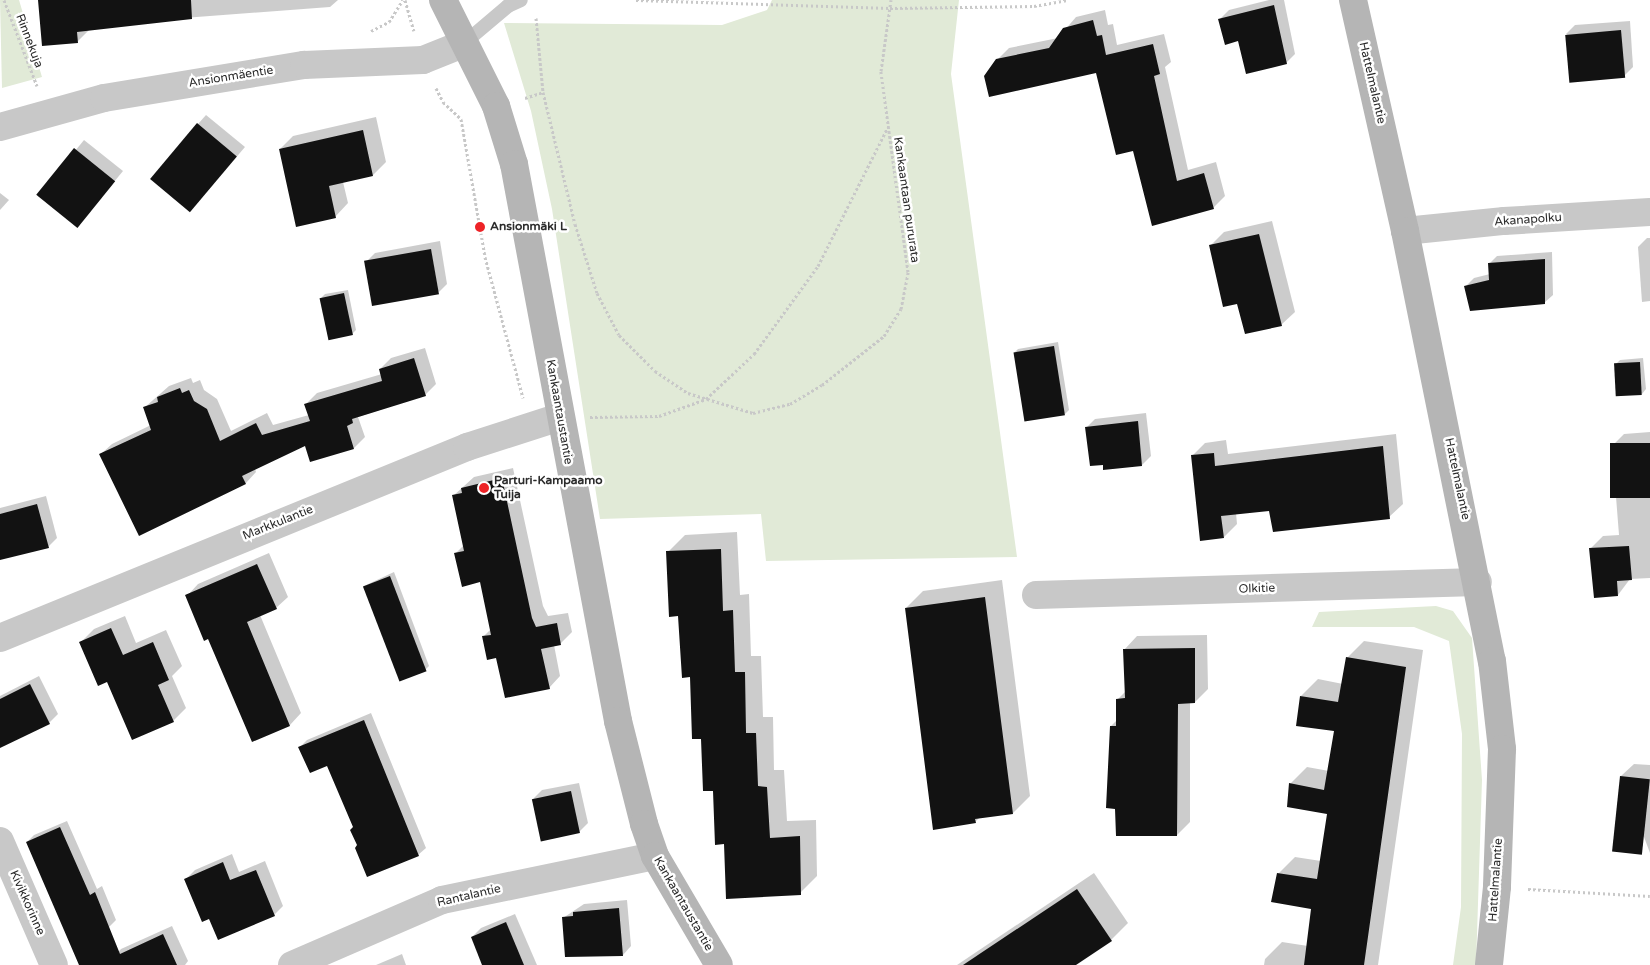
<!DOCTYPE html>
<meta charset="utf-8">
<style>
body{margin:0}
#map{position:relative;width:1650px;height:965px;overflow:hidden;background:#fff;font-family:"Varela Round",sans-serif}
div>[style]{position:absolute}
.green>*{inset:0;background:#e1ead7}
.shadow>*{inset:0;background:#0003}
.building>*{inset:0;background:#121212;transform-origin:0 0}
.path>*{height:3px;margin-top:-1.5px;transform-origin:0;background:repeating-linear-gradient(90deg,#c8c8c8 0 2.5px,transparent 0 5px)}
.lane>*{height:14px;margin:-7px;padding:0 7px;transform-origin:7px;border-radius:7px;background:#c8c8c8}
.street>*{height:28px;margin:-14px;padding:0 14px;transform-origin:14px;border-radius:14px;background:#c8c8c8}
.secondary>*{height:28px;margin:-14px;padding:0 14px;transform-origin:14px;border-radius:14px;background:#b5b5b5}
.dots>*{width:14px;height:14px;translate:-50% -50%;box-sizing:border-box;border:2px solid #fff;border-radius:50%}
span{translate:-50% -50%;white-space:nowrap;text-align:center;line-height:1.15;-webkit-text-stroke:5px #fff;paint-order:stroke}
.street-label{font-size:12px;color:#2b2b2b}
.poi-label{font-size:12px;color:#2b2b2b;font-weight:700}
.left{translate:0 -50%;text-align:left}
</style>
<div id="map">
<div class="green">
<i style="clip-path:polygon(0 0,19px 0,42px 77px,2px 88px)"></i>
<i style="clip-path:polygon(772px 0,959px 0,951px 74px,1017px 557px,766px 561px,761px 514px,600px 519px,552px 209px,531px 111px,504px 23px,722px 25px,767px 10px)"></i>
<i style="clip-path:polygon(1436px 606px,1453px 611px,1472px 638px,1482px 780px,1476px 965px,1453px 965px,1461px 907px,1462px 734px,1449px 641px,1414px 627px,1312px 627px,1319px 612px)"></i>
</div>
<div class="shadow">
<i style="clip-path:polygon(39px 0,338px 0,330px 7px,131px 22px,90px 29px,77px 42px)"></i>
<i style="clip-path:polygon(1269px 0,1284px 0,1295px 54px,1286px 63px,1239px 39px,1220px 19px,1229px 10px)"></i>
<i style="clip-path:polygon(1105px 10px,1108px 25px,1113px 24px,1117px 45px,1164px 34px,1171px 62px,1165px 67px,1188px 170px,1216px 162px,1225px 196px,1213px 208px,1133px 150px,1097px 72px,997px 60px,1009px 48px,1058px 38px,1076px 17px)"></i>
<i style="clip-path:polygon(1630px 21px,1633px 67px,1624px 76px,1566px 34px,1575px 25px)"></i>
<i style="clip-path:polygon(206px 115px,245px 147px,198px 202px,198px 124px)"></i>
<i style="clip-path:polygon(376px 117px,386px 162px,373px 175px,343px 182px,348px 203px,335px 217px,280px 149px,293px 136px)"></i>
<i style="clip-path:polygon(84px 140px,123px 171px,86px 216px,39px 195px)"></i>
<i style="clip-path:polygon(0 193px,9px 200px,0 210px)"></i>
<i style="clip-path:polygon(1272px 221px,1295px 312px,1281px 325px,1238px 302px,1211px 245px,1224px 232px)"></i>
<i style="clip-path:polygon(1647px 238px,1650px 238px,1650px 301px,1642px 302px,1638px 247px)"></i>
<i style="clip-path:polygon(440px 241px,447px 284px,439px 292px,366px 262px,375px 253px)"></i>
<i style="clip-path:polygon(1552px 252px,1553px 295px,1544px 303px,1466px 286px,1474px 278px,1490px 274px,1489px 264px,1497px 256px)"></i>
<i style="clip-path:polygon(348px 290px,356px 330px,352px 334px,320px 299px,325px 294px)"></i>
<i style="clip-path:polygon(1058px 342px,1069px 410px,1065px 414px,1014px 353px,1018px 349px)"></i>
<i style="clip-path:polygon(425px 348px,436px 384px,425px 395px,358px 417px,365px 437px,354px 448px,306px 444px,255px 469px,256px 472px,246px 483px,101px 454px,112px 444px,151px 425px,144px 408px,169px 386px,191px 378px,193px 383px,200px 380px,204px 390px,217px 399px,231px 431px,267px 413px,273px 425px,309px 415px,306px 404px,317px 393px,382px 374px,380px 369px,391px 358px)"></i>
<i style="clip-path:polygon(1643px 358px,1646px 389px,1642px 394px,1616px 364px,1620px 360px)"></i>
<i style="clip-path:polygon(1146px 413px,1151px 456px,1142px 465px,1104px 463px,1087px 427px,1095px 419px)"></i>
<i style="clip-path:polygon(1650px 432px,1650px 578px,1630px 579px,1618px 595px,1590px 549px,1603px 536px,1619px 535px,1612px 446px,1624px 434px)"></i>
<i style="clip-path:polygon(1396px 434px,1403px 504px,1389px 517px,1270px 510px,1236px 513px,1237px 524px,1224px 537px,1192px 456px,1205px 443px,1226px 440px,1228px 454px)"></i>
<i style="clip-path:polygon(513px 468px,543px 606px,548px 616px,568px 613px,572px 632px,561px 643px,554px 645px,560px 676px,549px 688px,497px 657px,483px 637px,491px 629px,481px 581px,456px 553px,464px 545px,453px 496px,474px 477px)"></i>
<i style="clip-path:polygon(46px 496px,57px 538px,48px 547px,0 559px,0 508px)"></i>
<i style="clip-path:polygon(737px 532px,740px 595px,749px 594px,751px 656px,761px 656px,763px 717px,773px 717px,774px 770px,784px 770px,787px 821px,816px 820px,817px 876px,800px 893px,726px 842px,668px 552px,685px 535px)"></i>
<i style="clip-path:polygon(269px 553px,288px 597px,276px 608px,260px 615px,301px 713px,290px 725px,253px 740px,209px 637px,187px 596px,198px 584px)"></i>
<i style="clip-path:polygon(394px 572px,429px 666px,425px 670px,364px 586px)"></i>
<i style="clip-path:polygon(1002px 580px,1030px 796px,1013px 813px,980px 817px,975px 822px,906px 608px,923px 591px)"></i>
<i style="clip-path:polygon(125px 616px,136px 643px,166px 630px,182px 666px,172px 676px,186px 708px,173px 721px,107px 680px,81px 642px,94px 629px)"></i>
<i style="clip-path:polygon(1207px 635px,1208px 689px,1195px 702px,1190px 702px,1190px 822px,1177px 835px,1111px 726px,1117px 720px,1118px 699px,1126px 691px,1124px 650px,1137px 636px)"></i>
<i style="clip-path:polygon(1364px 641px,1423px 650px,1378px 965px,1264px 965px,1265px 959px,1282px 942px,1308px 946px,1313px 908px,1278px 874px,1295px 857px,1321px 861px,1328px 813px,1290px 784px,1307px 767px,1329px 771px,1336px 730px,1301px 696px,1318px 679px,1343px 684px,1347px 658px)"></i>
<i style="clip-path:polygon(39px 676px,58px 714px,49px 723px,0 734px,0 696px)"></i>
<i style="clip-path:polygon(371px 713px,426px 848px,418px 855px,354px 828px,327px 764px,300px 747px,307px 740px)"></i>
<i style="clip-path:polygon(1634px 764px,1650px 765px,1650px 853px,1621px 776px)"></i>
<i style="clip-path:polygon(579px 783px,588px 823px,579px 832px,533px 799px,542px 790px)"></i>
<i style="clip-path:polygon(67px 821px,97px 889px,102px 886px,116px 920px,109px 927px,27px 842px,34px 835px)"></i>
<i style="clip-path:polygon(232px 854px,239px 872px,265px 861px,283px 906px,274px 915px,210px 917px,186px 879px,195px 870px)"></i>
<i style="clip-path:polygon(1094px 873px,1128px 923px,1111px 940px,1073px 965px,957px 965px)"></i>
<i style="clip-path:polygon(627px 900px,631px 946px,623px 955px,563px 918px,584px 904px)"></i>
<i style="clip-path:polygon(515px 914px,537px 965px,484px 965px,472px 937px,481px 928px)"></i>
<i style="clip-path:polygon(172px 926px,188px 961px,185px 965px,116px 965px,113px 958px,121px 949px)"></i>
<i style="clip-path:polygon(402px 954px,406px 965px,376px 965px)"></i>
</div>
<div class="building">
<i style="clip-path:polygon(38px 0,191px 0,192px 19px,77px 32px,78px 43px,42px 46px)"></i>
<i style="clip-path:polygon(1274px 5px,1287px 64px,1246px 74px,1238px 41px,1225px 45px,1218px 19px)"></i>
<i style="clip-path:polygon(1093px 20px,1097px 36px,1102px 35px,1106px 55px,1153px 44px,1160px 74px,1154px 76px,1177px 181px,1204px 173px,1214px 209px,1152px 226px,1133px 151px,1116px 155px,1096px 73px,989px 97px,984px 76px,996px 59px,1049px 48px,1063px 28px)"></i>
<i style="left:1621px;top:30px;width:48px;height:56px;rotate:85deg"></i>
<i style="left:197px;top:123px;width:52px;height:73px;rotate:40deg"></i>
<i style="clip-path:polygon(363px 130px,373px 176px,329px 186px,336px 218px,296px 227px,279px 149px)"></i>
<i style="left:74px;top:148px;width:53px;height:60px;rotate:39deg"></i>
<i style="clip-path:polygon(1259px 234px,1282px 326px,1245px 334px,1237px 304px,1223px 307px,1209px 245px)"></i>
<i style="left:431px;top:249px;width:46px;height:68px;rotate:80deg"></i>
<i style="clip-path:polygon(1545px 259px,1545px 304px,1470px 311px,1464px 286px,1489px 280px,1488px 263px)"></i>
<i style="left:344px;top:293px;width:43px;height:25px;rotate:78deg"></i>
<i style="left:1054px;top:346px;width:70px;height:41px;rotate:81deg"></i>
<i style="clip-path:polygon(414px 358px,426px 396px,352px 419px,353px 423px,347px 426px,354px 449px,310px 462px,305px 446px,242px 476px,246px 484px,139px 536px,99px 454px,151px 430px,143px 407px,158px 402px,157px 397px,180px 388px,182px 393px,189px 390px,194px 401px,207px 409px,220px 441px,256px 423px,262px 435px,310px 421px,304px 404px,382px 381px,379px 369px)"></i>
<i style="left:1640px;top:362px;width:33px;height:26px;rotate:87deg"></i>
<i style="clip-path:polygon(1138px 421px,1142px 466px,1103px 470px,1103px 465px,1090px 466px,1085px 427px)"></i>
<i style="left:1650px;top:443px;width:55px;height:40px;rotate:90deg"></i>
<i style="clip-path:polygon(1383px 446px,1390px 519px,1273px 532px,1269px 511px,1221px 516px,1224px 538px,1200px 541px,1191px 455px,1214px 453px,1215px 466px)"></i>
<i style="clip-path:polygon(502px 478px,532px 618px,536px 627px,557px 623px,561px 645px,541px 649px,550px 689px,505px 698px,496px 658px,487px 660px,482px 636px,491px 635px,480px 582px,462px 587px,454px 553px,464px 551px,452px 495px,462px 493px,461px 488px)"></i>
<i style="clip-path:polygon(37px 504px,49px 548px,0 560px,0 514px)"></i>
<i style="clip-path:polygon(1629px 546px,1632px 580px,1617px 581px,1618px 596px,1594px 598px,1589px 548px)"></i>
<i style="clip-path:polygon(721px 549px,723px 611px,733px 610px,735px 672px,745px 672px,746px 733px,756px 733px,758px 786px,767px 787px,770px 838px,800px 836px,801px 895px,726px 899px,724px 844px,715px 845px,713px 791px,703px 791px,701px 739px,692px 739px,690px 677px,682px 678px,678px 616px,669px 617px,666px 551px)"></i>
<i style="clip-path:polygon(257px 564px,277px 609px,247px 622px,290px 726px,252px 742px,208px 639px,204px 641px,185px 595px)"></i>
<i style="left:390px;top:576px;width:102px;height:29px;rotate:69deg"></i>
<i style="clip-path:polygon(985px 597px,1013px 814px,975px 819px,976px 823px,933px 830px,905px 608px)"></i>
<i style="clip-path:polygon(111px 628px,123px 655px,153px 642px,169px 680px,158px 685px,174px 722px,132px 740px,107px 682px,98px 686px,79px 642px)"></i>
<i style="clip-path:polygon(1195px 648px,1195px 703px,1178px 704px,1177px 836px,1116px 836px,1115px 809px,1106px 808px,1110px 726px,1116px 726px,1116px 699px,1125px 698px,1123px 649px)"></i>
<i style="clip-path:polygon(1346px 657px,1406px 667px,1364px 965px,1304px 965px,1311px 909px,1271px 902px,1277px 873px,1317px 879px,1327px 814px,1287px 807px,1289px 783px,1324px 790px,1334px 731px,1296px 726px,1300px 696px,1338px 702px)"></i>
<i style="clip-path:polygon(30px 684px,50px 724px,0 748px,0 699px)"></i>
<i style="clip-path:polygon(364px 720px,419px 856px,367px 877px,355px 848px,357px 845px,350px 830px,353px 827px,327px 766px,310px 773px,298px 747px)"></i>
<i style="left:1620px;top:776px;width:30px;height:76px;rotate:6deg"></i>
<i style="left:571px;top:791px;width:43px;height:40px;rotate:78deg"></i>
<i style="clip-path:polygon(60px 827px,90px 895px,95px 892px,120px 954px,163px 934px,177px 965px,79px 965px,26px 842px)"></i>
<i style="clip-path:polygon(223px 862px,230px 880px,256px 870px,275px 916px,218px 940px,209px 919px,202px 922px,184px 879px)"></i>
<i style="clip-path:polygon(1077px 889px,1112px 941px,1076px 965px,963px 965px)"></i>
<i style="clip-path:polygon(619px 908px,623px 956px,565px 957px,562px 917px,573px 916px,573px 912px)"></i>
<i style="clip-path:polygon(506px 922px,524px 965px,482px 965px,471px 937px)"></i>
</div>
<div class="path">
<i style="left:4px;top:0;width:92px;rotate:69deg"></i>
<i style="left:405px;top:0;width:32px;rotate:74deg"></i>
<i style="left:636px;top:0;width:254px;rotate:1.8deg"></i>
<i style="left:890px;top:8px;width:144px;rotate:-0.8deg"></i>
<i style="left:1034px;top:6px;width:34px;rotate:-10deg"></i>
<i style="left:536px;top:18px;width:74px;rotate:84.6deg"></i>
<i style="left:543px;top:92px;width:136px;rotate:76.4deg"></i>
<i style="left:575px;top:224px;width:72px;rotate:72.3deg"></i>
<i style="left:597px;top:293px;width:47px;rotate:62.4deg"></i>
<i style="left:619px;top:335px;width:51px;rotate:45deg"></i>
<i style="left:655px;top:371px;width:40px;rotate:34deg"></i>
<i style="left:688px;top:393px;width:68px;rotate:17.1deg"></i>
<i style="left:753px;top:413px;width:38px;rotate:-14deg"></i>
<i style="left:790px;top:404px;width:37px;rotate:-31deg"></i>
<i style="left:822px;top:385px;width:79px;rotate:-38.3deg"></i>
<i style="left:884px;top:336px;width:32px;rotate:-58deg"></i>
<i style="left:901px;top:309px;width:38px;rotate:-79deg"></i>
<i style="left:908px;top:272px;width:203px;rotate:-97.7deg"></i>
<i style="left:881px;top:71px;width:72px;rotate:-82deg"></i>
<i style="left:371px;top:31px;width:20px;rotate:-27deg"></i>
<i style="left:389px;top:22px;width:26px;rotate:-58deg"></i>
<i style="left:436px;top:88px;width:16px;rotate:63deg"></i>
<i style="left:443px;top:102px;width:25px;rotate:43deg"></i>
<i style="left:461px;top:119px;width:140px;rotate:80.1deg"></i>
<i style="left:485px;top:257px;width:146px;rotate:74.9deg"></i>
<i style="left:525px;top:98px;width:19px;rotate:-18deg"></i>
<i style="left:590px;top:417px;width:69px;rotate:-0.8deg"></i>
<i style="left:659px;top:416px;width:50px;rotate:-19.9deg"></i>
<i style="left:706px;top:399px;width:66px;rotate:-43.2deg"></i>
<i style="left:754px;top:354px;width:109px;rotate:-54deg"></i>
<i style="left:818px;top:266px;width:153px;rotate:-63.3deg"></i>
<i style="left:1528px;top:889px;width:122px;rotate:3.3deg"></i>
</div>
<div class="lane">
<i style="left:463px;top:44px;width:59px;rotate:-40.2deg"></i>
<i style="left:508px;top:6px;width:14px;rotate:-25deg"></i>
</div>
<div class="street">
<i style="left:0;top:127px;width:108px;rotate:-15.6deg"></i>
<i style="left:104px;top:98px;width:203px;rotate:-9.4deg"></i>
<i style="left:304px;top:65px;width:119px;rotate:-2.4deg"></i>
<i style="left:423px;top:60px;width:43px;rotate:-21.8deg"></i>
<i style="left:1405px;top:231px;width:100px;rotate:-5.8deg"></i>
<i style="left:1504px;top:221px;width:146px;rotate:-3.5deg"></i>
<i style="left:1036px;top:595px;width:442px;rotate:-1.7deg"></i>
<i style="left:0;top:638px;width:505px;rotate:-22.24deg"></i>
<i style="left:467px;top:447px;width:98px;rotate:-17.9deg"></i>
<i style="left:0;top:841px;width:135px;rotate:66.5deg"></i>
<i style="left:292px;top:965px;width:163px;rotate:-23.4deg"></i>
<i style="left:442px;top:900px;width:217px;rotate:-11.7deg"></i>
</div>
<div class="secondary">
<i style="left:443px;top:0;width:119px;rotate:63.4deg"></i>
<i style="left:496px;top:106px;width:61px;rotate:72.8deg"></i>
<i style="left:514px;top:164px;width:567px;rotate:79.42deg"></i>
<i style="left:618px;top:721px;width:106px;rotate:75.8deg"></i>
<i style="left:644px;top:824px;width:34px;rotate:71deg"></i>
<i style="left:655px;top:856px;width:126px;rotate:59.6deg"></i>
<i style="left:1353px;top:0;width:237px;rotate:77.3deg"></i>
<i style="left:1405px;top:231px;width:439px;rotate:78.6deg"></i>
<i style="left:1492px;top:661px;width:89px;rotate:83.5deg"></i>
<i style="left:1502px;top:749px;width:138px;rotate:92.1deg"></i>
<i style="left:1497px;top:887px;width:78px;rotate:95.9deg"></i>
</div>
<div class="dots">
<i style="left:480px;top:227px;background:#ed2327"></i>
<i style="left:484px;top:488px;background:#ed2327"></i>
</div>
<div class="street-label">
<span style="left:29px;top:41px;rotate:69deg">Rinnekuja</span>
<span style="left:231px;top:77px;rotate:-9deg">Ansionmäentie</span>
<span style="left:1372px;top:83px;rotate:77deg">Hattelmalantie</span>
<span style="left:906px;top:200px;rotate:82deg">Kankaantaan pururata</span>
<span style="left:1528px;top:220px;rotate:-4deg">Akanapolku</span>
<span style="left:559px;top:412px;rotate:80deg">Kankaantaustantie</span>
<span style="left:1457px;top:479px;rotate:78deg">Hattelmalantie</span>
<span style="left:278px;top:523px;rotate:-22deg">Markkulantie</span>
<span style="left:1257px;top:589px;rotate:-2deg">Olkitie</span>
<span style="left:1496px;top:880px;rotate:-86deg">Hattelmalantie</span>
<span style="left:469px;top:896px;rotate:-13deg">Rantalantie</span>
<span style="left:27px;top:903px;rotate:66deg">Kivikkorinne</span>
<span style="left:683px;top:904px;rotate:60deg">Kankaantaustantie</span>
</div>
<div class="poi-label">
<span class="left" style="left:490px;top:227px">Ansionmäki L</span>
<span class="left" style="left:494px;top:488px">Parturi-Kampaamo<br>Tuija</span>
</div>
</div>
